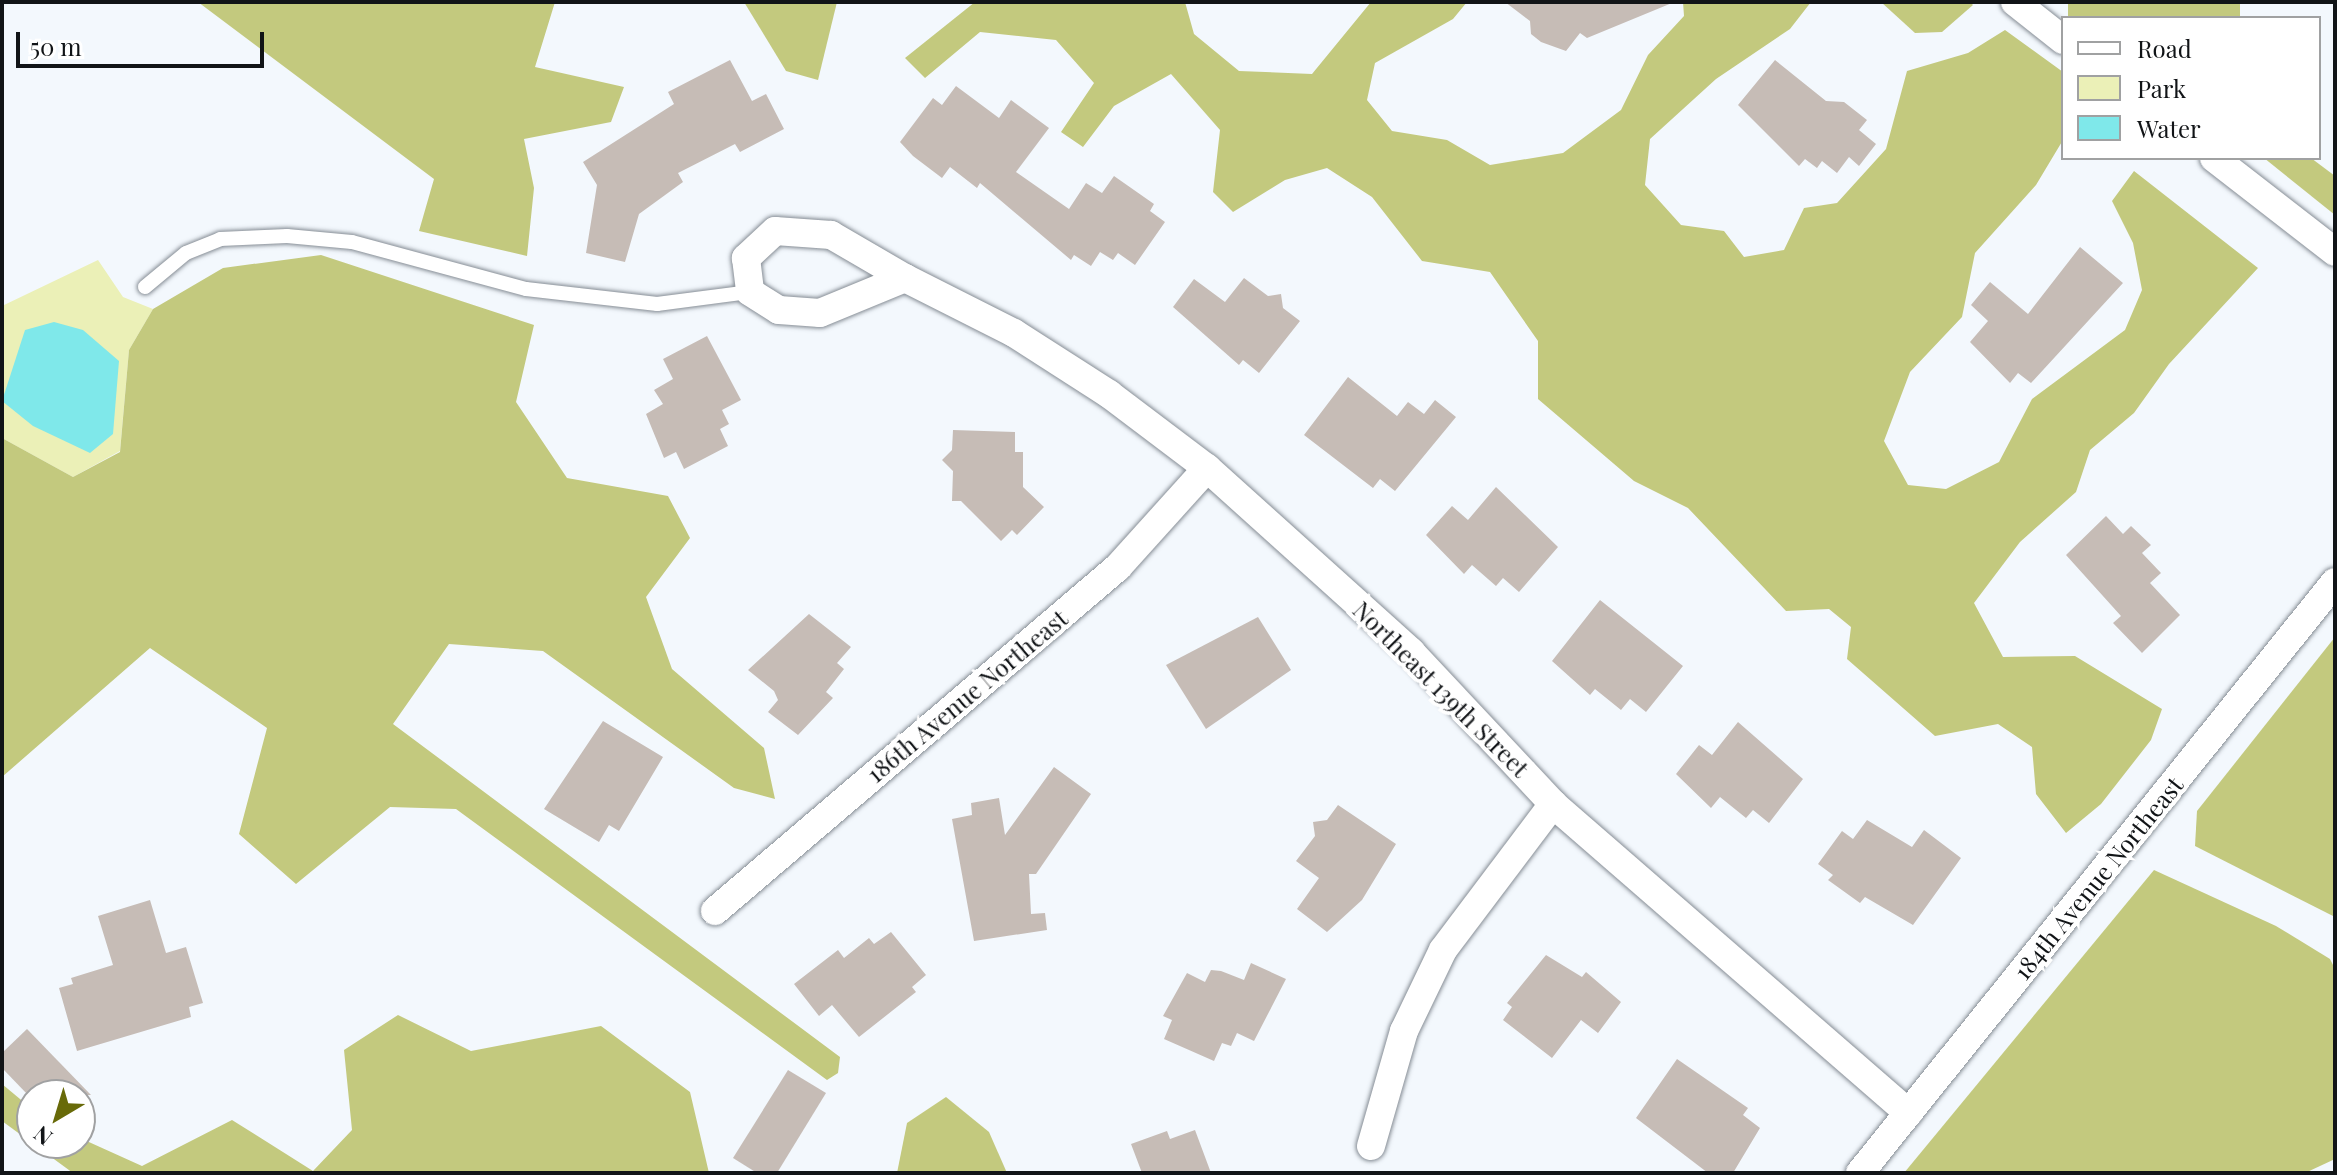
<!DOCTYPE html>
<style>
body{margin:0}
#map{position:relative;width:2337px;height:1175px;overflow:hidden;background:#f3f8fd;font-family:"Playfair Display",serif}
div>[style]{position:absolute}
.green>*{inset:0;background:#ebf0b7}
.forest>*{inset:0;background:#c3c97e;transform-origin:0 0}
.water>*{inset:0;background:#7fe8ea}
.building>*{inset:0;background:#c6bcb6}
.roads{filter:drop-shadow(0 0 2px #868d95) drop-shadow(0 0 2px #868d95)}
.service>*{height:14px;margin:-7px;padding:0 7px;transform-origin:7px;border-radius:7px;background:#fff}
.minor>*{height:28px;margin:-14px;padding:0 14px;transform-origin:14px;border-radius:14px;background:#fff}
span{translate:-50% -50%;white-space:nowrap;text-align:center;line-height:1.15;-webkit-text-stroke:8px #fff;paint-order:stroke}
.street-label{font-size:24px;color:#111417}
.frame{position:absolute;inset:0;border:4px solid #111417;pointer-events:none}
.legend{position:absolute;left:2061px;top:16px;width:260px;height:144px;box-sizing:border-box;background:#fff;border:2px solid #a0a1a2;margin:0;padding:10px 14px;list-style:none;font-size:24px;color:#111417}
.legend li{display:flex;align-items:center;gap:16px;height:40px}
.legend b{width:40px;border:2px solid #a0a1a2}
.north{position:absolute;left:16px;top:1079px;width:80px;height:80px;box-sizing:border-box;background:#fff;border:2px solid #a0a1a2;border-radius:50%;rotate:218deg;font-size:22px;font-weight:700;line-height:32px;text-align:center;color:#111417}
.north::after{content:'';display:block;margin:auto;width:28px;height:36px;background:#686a09;clip-path:polygon(50% 0,100% 100%,50% 72%,0 100%)}
.scale{position:absolute;left:16px;top:32px;width:248px;height:36px;box-sizing:border-box;border:4px solid #111417;border-top:0;padding-left:10px;font-size:24px;line-height:28px;white-space:nowrap;color:#111417;-webkit-text-stroke:6px #fff;paint-order:stroke}
</style>
<div id="map">
<div class="green">
<i style="clip-path:polygon(98px 260px,123px 297px,153px 309px,129px 350px,120px 451px,73px 477px,2px 438px,2px 306px)"></i>
</div>
<div class="forest">
<i style="clip-path:polygon(198px 2px,555px 2px,535px 67px,624px 87px,611px 122px,524px 139px,534px 188px,527px 256px,419px 231px,434px 179px)"></i>
<i style="clip-path:polygon(744px 2px,837px 2px,818px 80px,786px 71px)"></i>
<i style="clip-path:polygon(975px 2px,1185px 2px,1194px 34px,1239px 71px,1312px 74px,1371px 2px,1467px 2px,1453px 19px,1375px 63px,1367px 100px,1392px 131px,1447px 140px,1490px 165px,1563px 153px,1621px 110px,1648px 55px,1684px 16px,1683px 2px,1811px 2px,1790px 29px,1716px 79px,1650px 139px,1645px 185px,1681px 225px,1724px 231px,1744px 257px,1784px 250px,1804px 208px,1837px 203px,1886px 149px,1907px 71px,1968px 53px,2005px 30px,2063px 72px,2063px 140px,2036px 185px,1975px 253px,1962px 317px,1910px 372px,1884px 441px,1908px 485px,1946px 489px,1999px 462px,2032px 399px,2125px 330px,2142px 290px,2133px 243px,2112px 201px,2134px 171px,2258px 268px,2169px 364px,2134px 413px,2090px 450px,2076px 492px,2020px 542px,1974px 603px,2003px 657px,2075px 656px,2162px 709px,2151px 740px,2101px 804px,2066px 833px,2036px 794px,2032px 747px,1998px 724px,1935px 736px,1847px 659px,1851px 627px,1829px 609px,1786px 611px,1688px 508px,1634px 481px,1538px 399px,1538px 341px,1490px 272px,1422px 261px,1372px 197px,1327px 168px,1285px 180px,1233px 212px,1213px 192px,1220px 130px,1171px 74px,1114px 106px,1083px 147px,1061px 132px,1094px 83px,1056px 40px,980px 32px,925px 78px,905px 58px)"></i>
<i style="clip-path:polygon(1881px 2px,1970px 2px,1973px 5px,1942px 32px,1915px 33px)"></i>
<i style="left:2068px;top:2px;width:172px;height:26px"></i>
<i style="clip-path:polygon(2264px 158px,2311px 158px,2335px 176px,2335px 215px)"></i>
<i style="clip-path:polygon(321px 255px,534px 325px,516px 402px,567px 478px,668px 496px,690px 538px,646px 597px,672px 669px,764px 748px,775px 799px,734px 788px,543px 651px,449px 644px,393px 724px,840px 1057px,838px 1073px,827px 1080px,456px 809px,390px 807px,296px 884px,239px 834px,267px 728px,150px 648px,2px 777px,2px 438px,73px 477px,120px 452px,129px 350px,153px 309px,223px 268px)"></i>
<i style="clip-path:polygon(2335px 637px,2335px 917px,2195px 846px,2197px 811px)"></i>
<i style="clip-path:polygon(2154px 870px,2276px 926px,2330px 959px,2335px 969px,2335px 1159px,2305px 1173px,1904px 1173px)"></i>
<i style="clip-path:polygon(398px 1015px,471px 1051px,601px 1026px,690px 1092px,709px 1173px,73px 1173px,32px 1143px,80px 1143px,80px 1138px,142px 1166px,232px 1120px,313px 1171px,352px 1130px,344px 1050px)"></i>
<i style="clip-path:polygon(2px 1084px,32px 1109px,32px 1143px,2px 1121px)"></i>
<i style="clip-path:polygon(946px 1097px,989px 1132px,1007px 1173px,897px 1173px,907px 1123px)"></i>
</div>
<div class="water">
<i style="clip-path:polygon(54px 322px,83px 330px,119px 361px,113px 434px,90px 453px,33px 426px,2px 401px,25px 330px)"></i>
</div>
<div class="building">
<i style="clip-path:polygon(1505px 2px,1672px 2px,1672px 3px,1587px 38px,1580px 33px,1566px 51px,1541px 42px,1531px 34px,1530px 21px)"></i>
<i style="clip-path:polygon(730px 60px,752px 101px,766px 94px,784px 129px,740px 152px,735px 144px,678px 173px,683px 182px,639px 214px,625px 262px,586px 253px,597px 185px,583px 162px,674px 104px,668px 92px)"></i>
<i style="clip-path:polygon(1775px 60px,1826px 101px,1844px 102px,1867px 120px,1859px 130px,1876px 144px,1859px 166px,1849px 157px,1837px 173px,1822px 161px,1817px 168px,1805px 159px,1799px 166px,1738px 105px)"></i>
<i style="clip-path:polygon(956px 86px,999px 118px,1011px 100px,1049px 128px,1016px 172px,1069px 209px,1086px 183px,1102px 193px,1114px 176px,1154px 204px,1150px 211px,1165px 222px,1135px 265px,1118px 253px,1113px 260px,1100px 252px,1091px 266px,1074px 255px,1071px 260px,980px 183px,977px 188px,950px 167px,942px 178px,913px 156px,900px 142px,933px 98px,942px 105px)"></i>
<i style="clip-path:polygon(2080px 247px,2123px 283px,2031px 383px,2018px 373px,2010px 383px,1970px 342px,1988px 321px,1971px 305px,1990px 282px,2028px 314px)"></i>
<i style="clip-path:polygon(1244px 278px,1268px 296px,1281px 294px,1283px 308px,1300px 321px,1259px 373px,1243px 360px,1239px 365px,1173px 307px,1194px 279px,1225px 302px)"></i>
<i style="clip-path:polygon(707px 336px,741px 400px,722px 410px,729px 424px,720px 429px,728px 446px,684px 469px,676px 452px,664px 458px,646px 414px,663px 404px,654px 390px,673px 379px,663px 359px)"></i>
<i style="clip-path:polygon(1348px 377px,1397px 416px,1408px 402px,1424px 414px,1435px 400px,1456px 417px,1395px 491px,1380px 479px,1373px 488px,1304px 435px)"></i>
<i style="clip-path:polygon(953px 430px,1015px 432px,1015px 452px,1023px 452px,1023px 487px,1044px 507px,1017px 535px,1012px 530px,1001px 541px,961px 501px,952px 501px,953px 471px,942px 460px,952px 450px)"></i>
<i style="clip-path:polygon(1496px 487px,1558px 547px,1519px 592px,1503px 578px,1496px 586px,1472px 565px,1464px 574px,1426px 535px,1452px 506px,1468px 520px)"></i>
<i style="clip-path:polygon(2106px 516px,2123px 534px,2131px 526px,2151px 545px,2142px 553px,2161px 573px,2150px 583px,2180px 615px,2142px 653px,2113px 623px,2121px 616px,2066px 555px)"></i>
<i style="clip-path:polygon(1600px 600px,1683px 666px,1646px 712px,1630px 699px,1621px 710px,1595px 689px,1590px 695px,1552px 661px)"></i>
<i style="clip-path:polygon(809px 614px,851px 647px,837px 663px,844px 669px,826px 692px,833px 698px,798px 735px,768px 712px,778px 700px,774px 691px,748px 670px)"></i>
<i style="clip-path:polygon(1258px 617px,1291px 670px,1206px 729px,1166px 665px)"></i>
<i style="clip-path:polygon(603px 721px,663px 757px,619px 831px,609px 825px,599px 842px,544px 809px)"></i>
<i style="clip-path:polygon(1738px 722px,1803px 779px,1769px 823px,1753px 810px,1746px 818px,1720px 797px,1711px 808px,1676px 774px,1699px 745px,1712px 755px)"></i>
<i style="clip-path:polygon(1054px 767px,1091px 794px,1036px 874px,1029px 874px,1031px 914px,1045px 913px,1047px 930px,974px 941px,952px 819px,972px 815px,971px 803px,999px 798px,1005px 835px)"></i>
<i style="clip-path:polygon(1338px 805px,1396px 844px,1362px 900px,1327px 932px,1297px 909px,1319px 878px,1296px 861px,1315px 836px,1313px 822px,1327px 820px)"></i>
<i style="clip-path:polygon(1867px 820px,1912px 847px,1924px 830px,1961px 858px,1913px 925px,1865px 897px,1860px 903px,1828px 880px,1833px 875px,1818px 864px,1842px 831px,1853px 839px)"></i>
<i style="clip-path:polygon(150px 900px,166px 953px,186px 947px,203px 1003px,189px 1007px,191px 1017px,77px 1051px,59px 988px,73px 984px,71px 978px,113px 965px,98px 916px)"></i>
<i style="clip-path:polygon(891px 932px,926px 975px,912px 987px,916px 992px,859px 1037px,832px 1005px,819px 1016px,794px 984px,838px 950px,844px 958px,869px 938px,874px 944px)"></i>
<i style="clip-path:polygon(1546px 955px,1582px 977px,1586px 972px,1621px 1002px,1598px 1033px,1581px 1020px,1552px 1058px,1503px 1020px,1512px 1007px,1507px 1003px)"></i>
<i style="clip-path:polygon(1251px 963px,1286px 979px,1254px 1041px,1237px 1033px,1231px 1046px,1222px 1043px,1214px 1061px,1164px 1039px,1172px 1020px,1163px 1016px,1187px 973px,1205px 982px,1211px 970px,1221px 971px,1244px 980px)"></i>
<i style="clip-path:polygon(27px 1029px,91px 1095px,28px 1095px,2px 1068px,2px 1053px)"></i>
<i style="clip-path:polygon(1677px 1059px,1748px 1108px,1743px 1115px,1760px 1128px,1733px 1173px,1708px 1173px,1636px 1118px)"></i>
<i style="clip-path:polygon(788px 1070px,826px 1093px,777px 1173px,757px 1173px,733px 1158px)"></i>
<i style="clip-path:polygon(1195px 1130px,1211px 1173px,1142px 1173px,1131px 1144px,1167px 1131px,1170px 1139px)"></i>
</div>
<div class="roads">
<div class="service">
<i style="left:145px;top:287px;width:53px;rotate:-39.7deg"></i>
<i style="left:186px;top:253px;width:37px;rotate:-22deg"></i>
<i style="left:220px;top:239px;width:67px;rotate:-2.6deg"></i>
<i style="left:287px;top:236px;width:65px;rotate:5.3deg"></i>
<i style="left:352px;top:242px;width:180px;rotate:15.1deg"></i>
<i style="left:526px;top:289px;width:132px;rotate:6.5deg"></i>
<i style="left:657px;top:304px;width:94px;rotate:-7.4deg"></i>
</div>
<div class="minor">
<i style="left:2015px;top:2px;width:61px;rotate:38.4deg"></i>
<i style="left:2214px;top:158px;width:153px;rotate:37.8deg"></i>
<i style="left:905px;top:278px;width:86px;rotate:-149.8deg"></i>
<i style="left:831px;top:235px;width:56px;rotate:-175.9deg"></i>
<i style="left:775px;top:231px;width:40px;rotate:137deg"></i>
<i style="left:746px;top:258px;width:34px;rotate:83deg"></i>
<i style="left:750px;top:292px;width:34px;rotate:32deg"></i>
<i style="left:779px;top:310px;width:41px;rotate:4.2deg"></i>
<i style="left:820px;top:313px;width:92px;rotate:-22.4deg"></i>
<i style="left:905px;top:278px;width:122px;rotate:26.8deg"></i>
<i style="left:1014px;top:333px;width:113px;rotate:32.7deg"></i>
<i style="left:1109px;top:394px;width:123px;rotate:37.1deg"></i>
<i style="left:1207px;top:468px;width:275px;rotate:42deg"></i>
<i style="left:1411px;top:652px;width:208px;rotate:46.9deg"></i>
<i style="left:1553px;top:804px;width:471px;rotate:41deg"></i>
<i style="left:715px;top:911px;width:530px;rotate:-40.48deg"></i>
<i style="left:1118px;top:567px;width:133px;rotate:-48deg"></i>
<i style="left:1371px;top:1146px;width:120px;rotate:-74deg"></i>
<i style="left:1404px;top:1031px;width:90px;rotate:-64.3deg"></i>
<i style="left:1443px;top:950px;width:183px;rotate:-53deg"></i>
<i style="left:1860px;top:1173px;width:758px;rotate:-51.21deg"></i>
</div>
</div>
<div class="street-label">
<span style="left:1441px;top:689px;rotate:45deg">Northeast 139th Street</span>
<span style="left:967px;top:696px;rotate:-40deg">186th Avenue Northeast</span>
<span style="left:2098px;top:878px;rotate:-51deg">184th Avenue Northeast</span>
</div>
<div class="frame"></div>
<ul class="legend">
<li><b style="height:10px;background:#fff"></b>Road</li>
<li><b style="height:22px;background:#ebf0b7"></b>Park</li>
<li><b style="height:22px;background:#7fe8ea"></b>Water</li>
</ul>
<div class="north">N</div>
<div class="scale">50 m</div>
</div>
